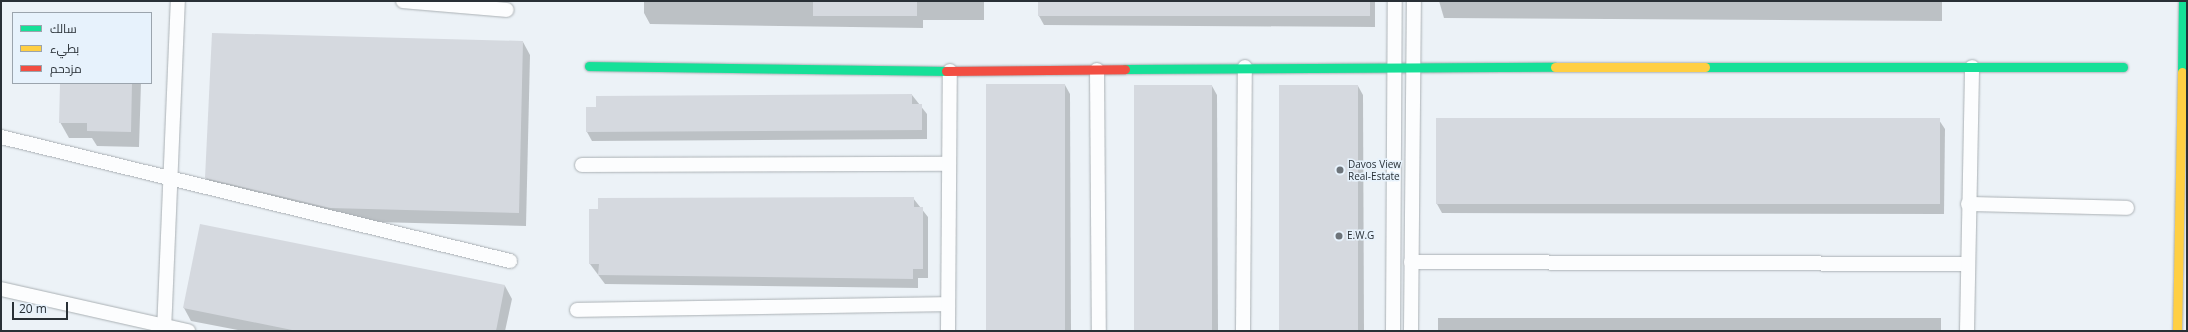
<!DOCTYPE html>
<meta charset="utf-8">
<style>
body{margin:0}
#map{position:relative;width:2188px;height:332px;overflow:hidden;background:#ecf2f7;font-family:"Open Sans",Cairo,sans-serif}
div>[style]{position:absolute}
.shadow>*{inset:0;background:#0003;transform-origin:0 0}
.building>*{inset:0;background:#d5d9df;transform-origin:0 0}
.roads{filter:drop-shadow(0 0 1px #aab0b4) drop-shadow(0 0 1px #aab0b4)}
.street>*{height:14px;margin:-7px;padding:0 7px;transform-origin:7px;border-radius:7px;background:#fcfdfe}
.fast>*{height:9px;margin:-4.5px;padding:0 4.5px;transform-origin:4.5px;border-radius:4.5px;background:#16e098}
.slow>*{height:9px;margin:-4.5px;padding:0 4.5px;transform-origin:4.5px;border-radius:4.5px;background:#ffcf43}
.jam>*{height:9px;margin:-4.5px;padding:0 4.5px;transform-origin:4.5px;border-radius:4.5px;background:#f24e42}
.dots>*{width:11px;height:11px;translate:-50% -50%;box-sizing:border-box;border:2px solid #e7f2fc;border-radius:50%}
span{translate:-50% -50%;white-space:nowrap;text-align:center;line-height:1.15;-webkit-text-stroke:3px #e7f2fc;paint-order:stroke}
.poi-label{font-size:10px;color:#293036}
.left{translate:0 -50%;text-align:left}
.frame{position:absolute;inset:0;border:2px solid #293036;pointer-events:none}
.legend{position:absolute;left:12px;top:12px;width:140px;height:72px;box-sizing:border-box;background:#e7f2fc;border:1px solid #9ba4ad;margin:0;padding:5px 7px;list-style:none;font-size:12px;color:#293036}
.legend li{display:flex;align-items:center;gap:8px;height:20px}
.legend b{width:20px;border:1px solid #9ba4ad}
.scale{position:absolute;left:12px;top:302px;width:56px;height:18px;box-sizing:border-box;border:2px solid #293036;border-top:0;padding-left:5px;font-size:12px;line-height:14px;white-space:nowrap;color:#293036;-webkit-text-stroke:3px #e7f2fc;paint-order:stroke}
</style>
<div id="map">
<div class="shadow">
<i style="clip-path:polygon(644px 1px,984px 1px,984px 20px,923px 20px,923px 28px,650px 24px,644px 13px)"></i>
<i style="clip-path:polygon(1039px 1px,1375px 1px,1375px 27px,1044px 25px,1039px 16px)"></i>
<i style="clip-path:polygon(1439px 1px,1942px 1px,1942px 21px,1444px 18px)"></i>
<i style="clip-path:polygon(523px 42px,530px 55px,526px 226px,338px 221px,213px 191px,206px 178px)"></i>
<i style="clip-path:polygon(61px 83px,141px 83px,139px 147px,97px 146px,92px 138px,69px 138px,60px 122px)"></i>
<i style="clip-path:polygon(1065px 85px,1070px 94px,1071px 331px,988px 331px)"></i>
<i style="clip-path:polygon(1212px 86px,1217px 95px,1218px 331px,1135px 331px)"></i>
<i style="clip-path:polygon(1358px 86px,1363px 95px,1364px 331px,1281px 331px)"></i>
<i style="clip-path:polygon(912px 95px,927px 114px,927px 139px,592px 141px,587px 132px,587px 108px)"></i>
<i style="clip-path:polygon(1939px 120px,1945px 129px,1944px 214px,1442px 213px,1437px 204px)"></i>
<i style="clip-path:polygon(913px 198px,928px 217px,928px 278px,918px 278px,918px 288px,605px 284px,590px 264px)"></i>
<i style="clip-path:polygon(505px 286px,512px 299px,505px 331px,243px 331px,191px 321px,184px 308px)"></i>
<i style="left:1438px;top:318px;width:503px;height:13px"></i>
</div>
<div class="building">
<i style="left:813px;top:1px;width:104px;height:15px"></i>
<i style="left:1038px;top:1px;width:332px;height:15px"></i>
<i style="clip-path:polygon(212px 33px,523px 41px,519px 213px,330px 208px,205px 178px)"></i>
<i style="clip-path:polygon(60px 83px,132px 83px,131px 132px,87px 131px,87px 123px,59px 123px)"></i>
<i style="left:986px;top:84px;width:79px;height:247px"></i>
<i style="left:1134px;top:85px;width:78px;height:246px"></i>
<i style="left:1279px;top:85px;width:79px;height:246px"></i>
<i style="clip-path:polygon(912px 94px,912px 104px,922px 104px,922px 130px,586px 132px,586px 107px,596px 107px,596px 96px)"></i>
<i style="left:1436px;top:118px;width:504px;height:86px"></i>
<i style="clip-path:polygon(914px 197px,914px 207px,923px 207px,923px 269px,913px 269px,913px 279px,598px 275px,599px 264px,589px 264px,589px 209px,598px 209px,598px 198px)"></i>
<i style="clip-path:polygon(200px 224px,505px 285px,496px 331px,297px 331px,183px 308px)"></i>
</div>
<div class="roads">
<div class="street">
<i style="left:403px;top:1px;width:104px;rotate:4.9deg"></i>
<i style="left:1097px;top:70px;width:261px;rotate:89.6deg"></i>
<i style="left:1px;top:137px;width:524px;rotate:13.69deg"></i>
<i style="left:582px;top:165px;width:367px;rotate:-0.2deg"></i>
<i style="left:1968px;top:204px;width:159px;rotate:1.4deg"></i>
<i style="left:1411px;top:262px;width:556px;rotate:0.21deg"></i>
<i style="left:1px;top:289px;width:192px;rotate:12.7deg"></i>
<i style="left:577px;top:310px;width:371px;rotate:-0.9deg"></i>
<i style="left:164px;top:331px;width:330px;rotate:-87.6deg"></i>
<i style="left:948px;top:331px;width:260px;rotate:-89.6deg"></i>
<i style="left:1243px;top:331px;width:264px;rotate:-89.6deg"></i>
<i style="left:1393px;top:331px;width:330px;rotate:-89.7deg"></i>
<i style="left:1411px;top:331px;width:330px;rotate:-89.5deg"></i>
<i style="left:1967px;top:331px;width:264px;rotate:-88.9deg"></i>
</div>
<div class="fast">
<i style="left:589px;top:66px;width:357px;rotate:0.8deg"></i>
<i style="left:1705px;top:67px;width:418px"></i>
<i style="left:1125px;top:69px;width:430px;rotate:-0.3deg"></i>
<i style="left:2182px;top:72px;width:71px;rotate:-89.2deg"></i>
</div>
<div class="slow">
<i style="left:1555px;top:67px;width:150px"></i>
<i style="left:2177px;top:331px;width:259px;rotate:-88.9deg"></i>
</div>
<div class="jam">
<i style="left:946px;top:71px;width:179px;rotate:-0.6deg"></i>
</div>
</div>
<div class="dots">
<i style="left:1340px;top:170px;background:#6d747a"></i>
<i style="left:1339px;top:236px;background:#6d747a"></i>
</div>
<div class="poi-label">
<span class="left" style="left:1348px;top:170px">Davos View<br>Real-Estate</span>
<span class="left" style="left:1347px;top:236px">E.W.G</span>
</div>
<div class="frame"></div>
<ul class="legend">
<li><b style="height:5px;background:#16e098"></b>سالك</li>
<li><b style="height:5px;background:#ffcf43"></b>بطيء</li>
<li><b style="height:5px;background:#f24e42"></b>مزدحم</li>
</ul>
<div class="scale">20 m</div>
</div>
